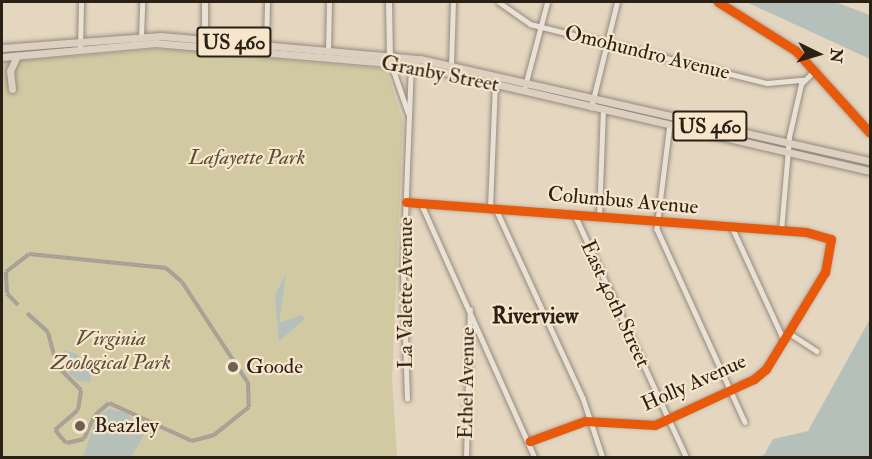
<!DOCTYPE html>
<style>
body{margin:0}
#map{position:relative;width:872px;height:459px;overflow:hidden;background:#e5d6c0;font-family:"IM FELL Double Pica",serif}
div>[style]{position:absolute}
.green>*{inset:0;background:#d0c9a2}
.water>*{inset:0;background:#b6c0ba}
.roads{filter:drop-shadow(0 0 2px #948b7d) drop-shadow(0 0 2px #948b7d)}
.street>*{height:4.5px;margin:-2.25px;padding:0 2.25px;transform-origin:2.25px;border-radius:2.25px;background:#e9e1d6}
.secondary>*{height:6px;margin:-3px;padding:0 3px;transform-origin:3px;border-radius:3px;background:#e9e1d6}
.primary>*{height:7px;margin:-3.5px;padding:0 3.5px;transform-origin:3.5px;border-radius:3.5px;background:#dcd1c1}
.rail>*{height:4px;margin-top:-2px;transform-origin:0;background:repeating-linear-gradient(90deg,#f8e6cc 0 4.5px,#a59f96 0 9px);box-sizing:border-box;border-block:2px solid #a59f96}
.cycleway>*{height:9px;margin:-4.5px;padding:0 4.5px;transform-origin:4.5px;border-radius:4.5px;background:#e8590c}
.dots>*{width:16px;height:16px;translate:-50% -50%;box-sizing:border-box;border:3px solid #f8e6cc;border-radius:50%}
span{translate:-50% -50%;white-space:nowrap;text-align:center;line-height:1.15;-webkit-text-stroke:4.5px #f8e6cc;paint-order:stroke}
.shield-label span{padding:2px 4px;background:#f8e6cc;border:2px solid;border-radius:4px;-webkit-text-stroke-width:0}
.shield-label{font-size:20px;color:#292016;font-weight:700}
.street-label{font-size:21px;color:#292016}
.park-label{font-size:21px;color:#565039;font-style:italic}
.poi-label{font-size:21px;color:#292016}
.left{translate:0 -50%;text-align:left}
.neighbourhood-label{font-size:22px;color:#292016;font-weight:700}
.frame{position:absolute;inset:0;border:3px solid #292016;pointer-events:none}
.north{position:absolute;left:788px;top:24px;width:60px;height:60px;-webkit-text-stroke:4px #f8e6cc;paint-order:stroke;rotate:95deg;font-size:16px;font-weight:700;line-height:24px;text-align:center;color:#292016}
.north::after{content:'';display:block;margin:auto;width:21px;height:27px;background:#292016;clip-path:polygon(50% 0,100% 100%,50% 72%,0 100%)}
</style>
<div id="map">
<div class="green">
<i style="clip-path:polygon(161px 49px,386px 69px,403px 121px,392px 379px,397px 457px,2px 458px,2px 62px)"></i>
</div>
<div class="water">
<i style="clip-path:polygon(746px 2px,835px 2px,870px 15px,870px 59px)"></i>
<i style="clip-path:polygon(286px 274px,279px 323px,301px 315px,305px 319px,279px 341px,275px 295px)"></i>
<i style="clip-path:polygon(870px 319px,870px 457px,755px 457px,764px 455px,773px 439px,808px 431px)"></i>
<i style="clip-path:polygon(65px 350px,77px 354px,91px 371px,90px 382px,78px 381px,61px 368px,59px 357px)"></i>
<i style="clip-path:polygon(109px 409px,127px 413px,144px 435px,131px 457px,83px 457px,97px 416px)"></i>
</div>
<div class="roads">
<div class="street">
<i style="left:499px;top:2px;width:38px;rotate:35deg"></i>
<i style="left:530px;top:24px;width:244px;rotate:14deg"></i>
<i style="left:767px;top:83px;width:36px;rotate:-5deg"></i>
<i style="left:141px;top:38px;width:36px;rotate:-88deg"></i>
<i style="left:266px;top:47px;width:45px;rotate:-88.7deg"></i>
<i style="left:80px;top:50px;width:48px;rotate:-88.8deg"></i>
<i style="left:328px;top:53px;width:51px;rotate:-88.9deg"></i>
<i style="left:391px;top:63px;width:52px;rotate:70.9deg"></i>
<i style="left:451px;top:66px;width:64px;rotate:-88.2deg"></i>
<i style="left:525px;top:86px;width:86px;rotate:-75.2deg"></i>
<i style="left:591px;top:108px;width:109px;rotate:-76.2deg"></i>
<i style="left:670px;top:124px;width:106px;rotate:97.1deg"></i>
<i style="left:657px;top:229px;width:212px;rotate:65.5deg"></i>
<i style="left:406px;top:202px;width:401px;rotate:4.3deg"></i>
<i style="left:806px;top:232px;width:26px;rotate:16deg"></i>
<i style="left:831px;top:239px;width:34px;rotate:100deg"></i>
<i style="left:825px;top:272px;width:114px;rotate:121.3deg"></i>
<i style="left:766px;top:369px;width:16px;rotate:140deg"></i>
<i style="left:754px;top:379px;width:109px;rotate:155.1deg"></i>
<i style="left:655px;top:425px;width:70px;rotate:-176.7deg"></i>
<i style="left:585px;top:421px;width:59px;rotate:160deg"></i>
<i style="left:421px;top:203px;width:279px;rotate:65.9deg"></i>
<i style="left:490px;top:208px;width:124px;rotate:-87.7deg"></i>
<i style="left:496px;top:209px;width:208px;rotate:65.3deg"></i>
<i style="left:583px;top:398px;width:63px;rotate:71.6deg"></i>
<i style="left:575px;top:215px;width:268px;rotate:65.3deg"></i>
<i style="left:599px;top:217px;width:108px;rotate:-87.9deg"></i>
<i style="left:732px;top:227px;width:124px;rotate:65.3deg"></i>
<i style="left:781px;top:231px;width:94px;rotate:-85.1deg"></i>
<i style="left:789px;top:137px;width:54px;rotate:-77.2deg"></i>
<i style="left:801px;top:84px;width:20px;rotate:-45deg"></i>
<i style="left:789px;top:333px;width:33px;rotate:33deg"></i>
<i style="left:407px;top:399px;width:127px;rotate:-91.8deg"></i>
<i style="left:403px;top:272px;width:207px;rotate:-87.8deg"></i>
<i style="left:466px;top:458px;width:148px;rotate:-88.5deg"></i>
</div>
<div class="secondary">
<i style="left:389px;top:2px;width:58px;rotate:89deg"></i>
<i style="left:718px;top:2px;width:92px;rotate:32.1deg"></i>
<i style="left:796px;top:51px;width:110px;rotate:47.9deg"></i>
<i style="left:205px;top:43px;width:41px;rotate:-90deg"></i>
</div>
<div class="primary">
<i style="left:2px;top:48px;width:159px;rotate:-4.3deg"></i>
<i style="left:161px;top:36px;width:260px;rotate:5.1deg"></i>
<i style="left:420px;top:59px;width:461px;rotate:12.8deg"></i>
<i style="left:2px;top:57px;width:155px;rotate:-5.2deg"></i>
<i style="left:156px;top:43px;width:259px;rotate:4.9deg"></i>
<i style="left:414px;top:65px;width:468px;rotate:13.1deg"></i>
<i style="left:12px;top:89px;width:18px;rotate:-96deg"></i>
<i style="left:10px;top:71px;width:17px;rotate:-65deg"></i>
</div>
</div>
<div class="rail">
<i style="left:18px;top:305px;width:16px;rotate:-133deg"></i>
<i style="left:7px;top:293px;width:21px;rotate:-93deg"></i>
<i style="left:6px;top:272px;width:29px;rotate:-38deg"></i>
<i style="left:29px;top:254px;width:138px;rotate:5.8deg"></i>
<i style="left:166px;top:268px;width:21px;rotate:41deg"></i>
<i style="left:182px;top:282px;width:121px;rotate:56.8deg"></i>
<i style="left:248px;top:383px;width:24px;rotate:88deg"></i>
<i style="left:249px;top:407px;width:45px;rotate:141.3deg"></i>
<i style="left:214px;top:435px;width:23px;rotate:165deg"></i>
<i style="left:192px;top:441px;width:91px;rotate:-155.4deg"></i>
<i style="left:109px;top:403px;width:18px;rotate:139deg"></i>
<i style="left:95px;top:415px;width:26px;rotate:115deg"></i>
<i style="left:84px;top:439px;width:18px;rotate:167deg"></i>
<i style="left:66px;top:443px;width:17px;rotate:-130deg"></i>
<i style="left:55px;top:430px;width:30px;rotate:-41deg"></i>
<i style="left:78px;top:410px;width:20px;rotate:-81deg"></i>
<i style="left:81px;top:390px;width:34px;rotate:-135deg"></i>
<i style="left:57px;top:366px;width:35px;rotate:-105deg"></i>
<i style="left:48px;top:332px;width:28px;rotate:-138deg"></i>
</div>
<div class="cycleway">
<i style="left:718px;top:2px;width:92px;rotate:32.1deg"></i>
<i style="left:796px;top:51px;width:110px;rotate:47.9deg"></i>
<i style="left:406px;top:202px;width:401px;rotate:4.3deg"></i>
<i style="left:806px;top:232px;width:26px;rotate:16deg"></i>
<i style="left:831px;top:239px;width:34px;rotate:100deg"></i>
<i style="left:825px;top:272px;width:114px;rotate:121.3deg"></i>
<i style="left:766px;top:369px;width:16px;rotate:140deg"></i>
<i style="left:754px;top:379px;width:109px;rotate:155.1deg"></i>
<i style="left:655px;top:425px;width:70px;rotate:-176.7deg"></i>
<i style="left:585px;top:421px;width:59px;rotate:160deg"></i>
</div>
<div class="dots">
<i style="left:233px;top:367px;background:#6b6052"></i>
<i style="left:80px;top:426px;background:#6b6052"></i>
</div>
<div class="shield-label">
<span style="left:234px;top:42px">US 460</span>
<span style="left:710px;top:126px">US 460</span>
</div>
<div class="street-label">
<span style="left:647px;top:53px;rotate:14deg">Omohundro Avenue</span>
<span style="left:440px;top:74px;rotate:11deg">Granby Street</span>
<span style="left:623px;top:201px;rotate:5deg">Columbus Avenue</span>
<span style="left:406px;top:293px;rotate:-90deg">La Valette Avenue</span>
<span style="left:615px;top:304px;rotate:65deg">East 40th Street</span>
<span style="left:467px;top:383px;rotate:-89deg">Ethel Avenue</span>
<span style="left:694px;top:383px;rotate:-24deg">Holly Avenue</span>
</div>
<div class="park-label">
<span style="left:247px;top:158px">Lafayette Park</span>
<span style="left:111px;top:351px">Virginia<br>Zoological Park</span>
</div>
<div class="poi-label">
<span class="left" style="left:246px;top:367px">Goode</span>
<span class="left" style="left:94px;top:426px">Beazley</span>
</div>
<div class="neighbourhood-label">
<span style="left:535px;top:317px">Riverview</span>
</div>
<div class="frame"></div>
<div class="north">N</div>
</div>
